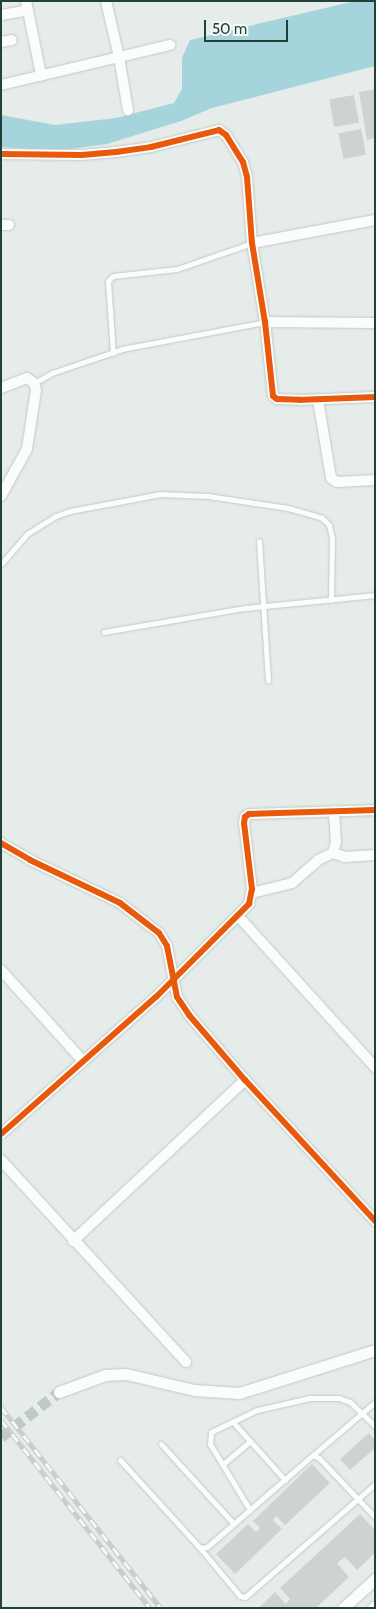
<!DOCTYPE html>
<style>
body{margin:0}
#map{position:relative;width:376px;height:1609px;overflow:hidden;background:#e6ece9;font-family:Cabin,sans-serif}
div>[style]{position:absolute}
.water>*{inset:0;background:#a5d4dc}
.building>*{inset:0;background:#cdd3d1;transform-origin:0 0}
.tertiary-tunnel>*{height:11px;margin-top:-5.5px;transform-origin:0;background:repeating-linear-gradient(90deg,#bfcac6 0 11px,transparent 0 16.5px)}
.roads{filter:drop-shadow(0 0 1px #c3c9c6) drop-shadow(0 0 1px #c3c9c6)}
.service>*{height:5px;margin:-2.5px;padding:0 2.5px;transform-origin:2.5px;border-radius:2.5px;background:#fbfcfc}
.minor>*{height:10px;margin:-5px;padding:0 5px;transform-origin:5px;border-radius:5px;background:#fbfcfc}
.tertiary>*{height:11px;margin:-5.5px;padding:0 5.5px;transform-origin:5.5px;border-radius:5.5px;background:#fbfcfc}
.rail>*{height:5px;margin-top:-2.5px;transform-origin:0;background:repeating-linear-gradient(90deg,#f5faf8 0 9px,#c7cdca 0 18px);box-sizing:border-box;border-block:1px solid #c7cdca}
.cycleway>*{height:6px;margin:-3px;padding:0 3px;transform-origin:3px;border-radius:3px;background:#e8590c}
span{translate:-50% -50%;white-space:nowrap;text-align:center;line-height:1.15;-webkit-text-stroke:4px #f5faf8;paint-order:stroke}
.frame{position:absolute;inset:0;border:2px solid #224139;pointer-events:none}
.scale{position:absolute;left:204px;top:20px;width:84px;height:22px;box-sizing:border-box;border:2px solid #224139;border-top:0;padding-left:6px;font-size:15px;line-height:18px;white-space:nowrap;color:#224139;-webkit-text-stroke:4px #f5faf8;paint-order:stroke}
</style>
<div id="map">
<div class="water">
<i style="clip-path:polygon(355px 1px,375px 1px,375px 66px,212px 108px,181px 121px,107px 144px,56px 151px,1px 147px,1px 115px,55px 125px,116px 118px,174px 103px,182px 89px,182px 58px,190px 40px)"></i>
</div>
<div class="building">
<i style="clip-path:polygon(375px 89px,375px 138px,367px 140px,359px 92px)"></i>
<i style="left:354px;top:95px;width:28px;height:25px;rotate:80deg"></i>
<i style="left:361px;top:129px;width:26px;height:23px;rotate:79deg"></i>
<i style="clip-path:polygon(369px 1433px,375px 1440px,375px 1448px,350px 1470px,340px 1459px)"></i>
<i style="clip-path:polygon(312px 1464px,330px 1483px,285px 1525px,276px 1516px,273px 1520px,282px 1529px,235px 1574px,216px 1554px,248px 1524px,256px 1532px,260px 1528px,253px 1521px)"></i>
<i style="clip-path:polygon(360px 1514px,375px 1530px,375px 1553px,357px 1570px,345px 1557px,337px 1563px,349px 1577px,316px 1608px,259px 1608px,275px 1592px,286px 1604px,290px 1599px,280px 1588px)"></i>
</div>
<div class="tertiary-tunnel">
<i style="left:1px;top:1437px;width:73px;rotate:-37.8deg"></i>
</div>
<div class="roads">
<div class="service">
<i style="left:113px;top:353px;width:72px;rotate:-94deg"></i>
<i style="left:108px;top:281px;width:7px;rotate:-45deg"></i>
<i style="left:113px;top:276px;width:64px;rotate:-6.2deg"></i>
<i style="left:177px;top:269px;width:79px;rotate:-19.1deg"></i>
<i style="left:34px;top:383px;width:21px;rotate:-29deg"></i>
<i style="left:52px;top:373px;width:74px;rotate:-18.9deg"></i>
<i style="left:122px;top:349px;width:146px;rotate:-10.7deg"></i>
<i style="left:259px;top:541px;width:140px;rotate:86.3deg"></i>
<i style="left:1px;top:564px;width:40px;rotate:-49deg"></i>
<i style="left:27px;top:534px;width:34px;rotate:-32deg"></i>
<i style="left:56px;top:516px;width:15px;rotate:-20deg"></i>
<i style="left:70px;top:511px;width:92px;rotate:-10.7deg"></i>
<i style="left:160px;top:494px;width:48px;rotate:2.4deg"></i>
<i style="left:208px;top:496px;width:81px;rotate:8.5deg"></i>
<i style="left:288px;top:508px;width:35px;rotate:16deg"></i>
<i style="left:322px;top:518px;width:10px;rotate:45deg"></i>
<i style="left:329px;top:525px;width:13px;rotate:77deg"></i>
<i style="left:332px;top:538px;width:62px;rotate:90.9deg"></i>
<i style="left:104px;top:632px;width:143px;rotate:-9.7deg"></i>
<i style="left:245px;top:608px;width:131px;rotate:-5.7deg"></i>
<i style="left:233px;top:1422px;width:78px;rotate:48.1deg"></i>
<i style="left:161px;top:1444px;width:108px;rotate:47.6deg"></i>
<i style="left:313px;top:1455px;width:82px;rotate:-40.5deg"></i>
<i style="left:120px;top:1460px;width:119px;rotate:47.7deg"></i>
<i style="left:200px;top:1548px;width:7px;rotate:-8deg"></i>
<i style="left:207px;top:1547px;width:140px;rotate:-41deg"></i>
<i style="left:313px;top:1455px;width:7px;rotate:27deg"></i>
<i style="left:319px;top:1458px;width:81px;rotate:46.5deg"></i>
<i style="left:223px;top:1464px;width:35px;rotate:-40deg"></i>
<i style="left:250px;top:1510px;width:77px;rotate:-121.2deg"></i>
<i style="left:210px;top:1444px;width:12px;rotate:-85deg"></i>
<i style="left:211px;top:1432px;width:51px;rotate:-25.6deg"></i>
<i style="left:257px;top:1410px;width:54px;rotate:-12.8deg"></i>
<i style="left:310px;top:1398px;width:29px"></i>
<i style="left:339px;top:1398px;width:12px;rotate:20deg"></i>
<i style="left:350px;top:1402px;width:35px;rotate:44deg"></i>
<i style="left:200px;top:1548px;width:62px;rotate:50.2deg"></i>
<i style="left:240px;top:1596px;width:5px;rotate:11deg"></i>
<i style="left:245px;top:1597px;width:172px;rotate:-41deg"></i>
</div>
<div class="minor">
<i style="left:26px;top:1px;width:76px;rotate:78.5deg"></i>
<i style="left:106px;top:1px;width:57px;rotate:76.9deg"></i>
<i style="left:119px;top:57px;width:54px;rotate:80.4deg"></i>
<i style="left:1px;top:15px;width:27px;rotate:-10deg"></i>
<i style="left:1px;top:42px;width:11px;rotate:-10deg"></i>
<i style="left:1px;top:85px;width:174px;rotate:-13.3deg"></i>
<i style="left:1px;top:154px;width:81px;rotate:0.7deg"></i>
<i style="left:82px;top:155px;width:34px;rotate:-5deg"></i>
<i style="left:116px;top:152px;width:35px;rotate:-8deg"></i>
<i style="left:151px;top:147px;width:70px;rotate:-14deg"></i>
<i style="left:219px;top:130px;width:9px;rotate:36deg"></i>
<i style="left:226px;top:135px;width:32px;rotate:58deg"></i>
<i style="left:243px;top:162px;width:16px;rotate:75deg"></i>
<i style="left:247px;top:177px;width:66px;rotate:85.7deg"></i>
<i style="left:252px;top:243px;width:80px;rotate:80.7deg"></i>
<i style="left:265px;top:322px;width:74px;rotate:83.8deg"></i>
<i style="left:273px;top:396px;width:5px;rotate:37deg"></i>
<i style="left:277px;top:399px;width:23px;rotate:2deg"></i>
<i style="left:300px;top:400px;width:75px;rotate:-2.3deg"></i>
<i style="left:1px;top:225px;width:8px"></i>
<i style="left:252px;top:243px;width:125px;rotate:-10.6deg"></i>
<i style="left:265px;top:322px;width:110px;rotate:0.5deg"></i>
<i style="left:1px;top:388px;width:28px;rotate:-21deg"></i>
<i style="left:27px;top:378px;width:9px;rotate:36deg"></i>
<i style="left:34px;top:383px;width:7px;rotate:74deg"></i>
<i style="left:36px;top:390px;width:60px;rotate:98.7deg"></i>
<i style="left:27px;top:449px;width:54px;rotate:119deg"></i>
<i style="left:318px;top:400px;width:79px;rotate:80.5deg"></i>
<i style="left:331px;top:478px;width:7px;rotate:34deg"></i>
<i style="left:337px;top:482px;width:38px;rotate:-3deg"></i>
<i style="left:1px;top:843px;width:34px;rotate:30deg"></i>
<i style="left:30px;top:860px;width:100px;rotate:25.5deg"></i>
<i style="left:120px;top:903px;width:49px;rotate:37.6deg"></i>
<i style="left:159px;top:933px;width:15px;rotate:58deg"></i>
<i style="left:167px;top:946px;width:52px;rotate:78.9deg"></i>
<i style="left:177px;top:997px;width:22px;rotate:56deg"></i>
<i style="left:189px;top:1015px;width:86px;rotate:49.3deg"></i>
<i style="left:245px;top:1080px;width:192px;rotate:47.3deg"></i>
<i style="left:333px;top:853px;width:13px;rotate:18deg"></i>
<i style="left:345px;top:857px;width:30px;rotate:-4deg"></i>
<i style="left:252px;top:893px;width:41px;rotate:-14deg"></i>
<i style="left:292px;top:883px;width:35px;rotate:-41deg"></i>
<i style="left:318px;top:860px;width:17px;rotate:-25deg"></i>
<i style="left:333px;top:853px;width:11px;rotate:-75deg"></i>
<i style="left:336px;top:842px;width:31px;rotate:-94deg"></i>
<i style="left:238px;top:916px;width:204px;rotate:47.8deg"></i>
<i style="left:1px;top:970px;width:122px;rotate:48deg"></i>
<i style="left:1px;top:1134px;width:207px;rotate:-41.5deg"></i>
<i style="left:156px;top:997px;width:132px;rotate:-45deg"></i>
<i style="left:249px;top:904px;width:15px;rotate:-79deg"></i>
<i style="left:252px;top:889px;width:66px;rotate:-96.9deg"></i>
<i style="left:244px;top:823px;width:6px;rotate:-81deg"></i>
<i style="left:245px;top:817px;width:5px;rotate:-37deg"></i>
<i style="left:249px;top:814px;width:126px;rotate:-1.8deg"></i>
<i style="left:1px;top:1160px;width:274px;rotate:47.5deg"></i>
<i style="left:73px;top:1241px;width:236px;rotate:-43.1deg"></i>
</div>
<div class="tertiary">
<i style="left:59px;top:1392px;width:49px;rotate:-20.3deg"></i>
<i style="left:105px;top:1375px;width:21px;rotate:-3deg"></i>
<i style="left:126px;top:1374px;width:70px;rotate:13.2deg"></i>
<i style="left:194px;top:1390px;width:45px;rotate:3.8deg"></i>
<i style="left:239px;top:1393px;width:143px;rotate:-17.5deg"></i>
<i style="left:343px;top:1608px;width:43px;rotate:-42.2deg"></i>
<i style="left:373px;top:1608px;width:3px;rotate:-45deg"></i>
</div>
</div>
<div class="rail">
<i style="left:1px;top:1407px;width:257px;rotate:51.5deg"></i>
<i style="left:1px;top:1420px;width:240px;rotate:51.6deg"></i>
</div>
<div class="cycleway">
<i style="left:1px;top:154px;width:81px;rotate:0.7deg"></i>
<i style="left:82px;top:155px;width:34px;rotate:-5deg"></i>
<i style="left:116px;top:152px;width:35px;rotate:-8deg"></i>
<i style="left:151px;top:147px;width:70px;rotate:-14deg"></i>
<i style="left:219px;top:130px;width:9px;rotate:36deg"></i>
<i style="left:226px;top:135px;width:32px;rotate:58deg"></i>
<i style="left:243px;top:162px;width:16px;rotate:75deg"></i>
<i style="left:247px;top:177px;width:66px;rotate:85.7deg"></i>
<i style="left:252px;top:243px;width:80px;rotate:80.7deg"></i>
<i style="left:265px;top:322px;width:74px;rotate:83.8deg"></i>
<i style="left:273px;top:396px;width:5px;rotate:37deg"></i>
<i style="left:277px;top:399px;width:23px;rotate:2deg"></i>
<i style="left:300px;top:400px;width:75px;rotate:-2.3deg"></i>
<i style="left:1px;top:843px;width:34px;rotate:30deg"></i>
<i style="left:30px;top:860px;width:100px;rotate:25.5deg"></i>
<i style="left:120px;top:903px;width:49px;rotate:37.6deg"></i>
<i style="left:159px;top:933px;width:15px;rotate:58deg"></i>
<i style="left:167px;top:946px;width:52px;rotate:78.9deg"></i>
<i style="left:177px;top:997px;width:22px;rotate:56deg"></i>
<i style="left:189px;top:1015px;width:86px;rotate:49.3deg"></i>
<i style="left:245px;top:1080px;width:192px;rotate:47.3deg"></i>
<i style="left:1px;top:1134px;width:207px;rotate:-41.5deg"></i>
<i style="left:156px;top:997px;width:132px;rotate:-45deg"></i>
<i style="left:249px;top:904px;width:15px;rotate:-79deg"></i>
<i style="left:252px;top:889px;width:66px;rotate:-96.9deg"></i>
<i style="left:244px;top:823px;width:6px;rotate:-81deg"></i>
<i style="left:245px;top:817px;width:5px;rotate:-37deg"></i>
<i style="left:249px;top:814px;width:126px;rotate:-1.8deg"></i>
</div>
<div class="frame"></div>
<div class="scale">50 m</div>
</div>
